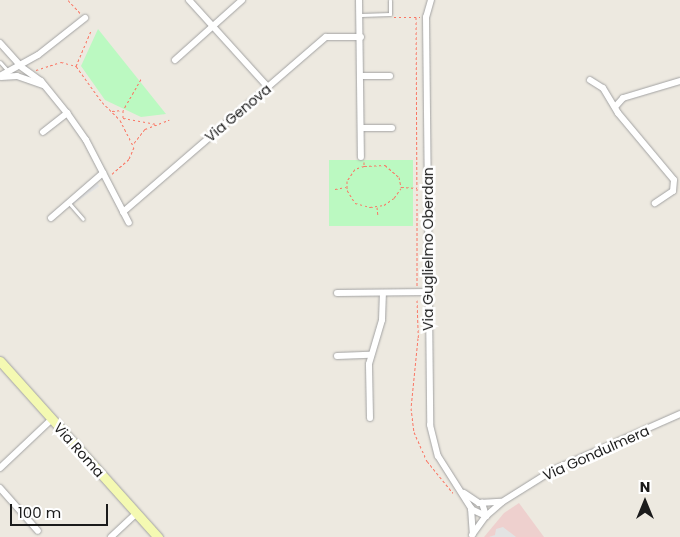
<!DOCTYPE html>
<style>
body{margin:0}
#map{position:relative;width:680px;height:537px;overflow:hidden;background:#ede9e0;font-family:Poppins,sans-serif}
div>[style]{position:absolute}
.commercial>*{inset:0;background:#eed0ce}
.park>*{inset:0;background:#bbf9c1;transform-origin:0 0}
.parking>*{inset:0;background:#e3e3e3;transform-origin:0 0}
.path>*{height:1px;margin-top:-0.5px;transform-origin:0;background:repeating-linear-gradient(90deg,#fa7664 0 2.5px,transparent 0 5px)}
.roads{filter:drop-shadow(0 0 1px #a2a2a2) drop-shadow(0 0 1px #a2a2a2)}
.service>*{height:3px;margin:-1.5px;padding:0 1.5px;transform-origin:1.5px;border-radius:1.5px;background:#fff}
.minor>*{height:6px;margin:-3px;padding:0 3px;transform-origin:3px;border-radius:3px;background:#fff}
.secondary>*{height:9px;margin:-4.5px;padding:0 4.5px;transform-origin:4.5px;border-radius:4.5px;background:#f4f9b2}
span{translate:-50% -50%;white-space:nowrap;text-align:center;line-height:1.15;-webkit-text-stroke:5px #fff;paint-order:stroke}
.street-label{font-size:14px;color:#1b1b1b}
.north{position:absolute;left:620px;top:477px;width:50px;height:50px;-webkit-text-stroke:4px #fff;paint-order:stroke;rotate:0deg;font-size:14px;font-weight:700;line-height:20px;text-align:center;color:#1b1b1b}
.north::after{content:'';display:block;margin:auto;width:18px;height:22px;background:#1b1b1b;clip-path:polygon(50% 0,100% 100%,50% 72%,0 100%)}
.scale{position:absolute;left:10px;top:504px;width:98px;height:22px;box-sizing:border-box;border:2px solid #1b1b1b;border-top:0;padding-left:6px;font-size:15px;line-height:18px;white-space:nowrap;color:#1b1b1b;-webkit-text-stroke:4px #fff;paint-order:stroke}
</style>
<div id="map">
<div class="commercial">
<i style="clip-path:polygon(519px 503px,544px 537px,484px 537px,504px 513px)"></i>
</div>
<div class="park">
<i style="clip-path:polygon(98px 29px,166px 114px,141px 117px,105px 100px,81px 66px)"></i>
<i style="left:413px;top:160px;width:66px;height:84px;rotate:90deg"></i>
</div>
<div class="parking">
<i style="left:97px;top:183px;width:4px;height:32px;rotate:56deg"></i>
<i style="clip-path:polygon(503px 527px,516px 537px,489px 537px,495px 535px,496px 529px)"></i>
</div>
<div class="path">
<i style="left:68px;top:0;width:19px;rotate:47deg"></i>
<i style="left:394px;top:17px;width:26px"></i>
<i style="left:416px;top:17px;width:170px;rotate:89.7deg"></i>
<i style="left:76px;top:66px;width:38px;rotate:-67deg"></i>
<i style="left:36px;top:70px;width:26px;rotate:-18deg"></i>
<i style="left:61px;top:62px;width:16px;rotate:15deg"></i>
<i style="left:76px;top:66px;width:44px;rotate:54.2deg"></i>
<i style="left:102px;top:102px;width:25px;rotate:45deg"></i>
<i style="left:120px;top:120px;width:30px;rotate:63deg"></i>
<i style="left:134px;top:147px;width:13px;rotate:113deg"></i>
<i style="left:129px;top:159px;width:23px;rotate:139deg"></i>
<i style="left:141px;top:79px;width:36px;rotate:120deg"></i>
<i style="left:123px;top:110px;width:8px;rotate:90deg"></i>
<i style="left:123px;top:118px;width:34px;rotate:10deg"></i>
<i style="left:112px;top:111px;width:10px;rotate:-6deg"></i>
<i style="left:134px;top:143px;width:18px;rotate:-52deg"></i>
<i style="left:145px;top:129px;width:26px;rotate:-21deg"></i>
<i style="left:364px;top:162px;width:4px;rotate:90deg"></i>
<i style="left:364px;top:166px;width:21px;rotate:-3deg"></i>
<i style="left:385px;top:165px;width:18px;rotate:41deg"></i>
<i style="left:399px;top:177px;width:10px;rotate:79deg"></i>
<i style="left:401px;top:187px;width:16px;rotate:4deg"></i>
<i style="left:417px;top:188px;width:98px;rotate:90deg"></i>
<i style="left:364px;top:166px;width:9px;rotate:162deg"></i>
<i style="left:355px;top:169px;width:14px;rotate:124deg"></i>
<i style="left:347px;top:181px;width:9px;rotate:90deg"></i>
<i style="left:347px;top:190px;width:15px;rotate:58deg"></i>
<i style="left:355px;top:203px;width:16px;rotate:15deg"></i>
<i style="left:370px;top:207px;width:14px;rotate:-8deg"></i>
<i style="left:384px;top:205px;width:12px;rotate:-35deg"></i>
<i style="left:394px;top:198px;width:12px;rotate:-55deg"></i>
<i style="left:335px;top:189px;width:11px;rotate:-10deg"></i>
<i style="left:377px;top:207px;width:9px;rotate:84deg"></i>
<i style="left:417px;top:300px;width:38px;rotate:88deg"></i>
<i style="left:418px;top:338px;width:70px;rotate:95.7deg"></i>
<i style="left:411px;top:408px;width:24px;rotate:83deg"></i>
<i style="left:414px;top:432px;width:32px;rotate:66deg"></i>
<i style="left:427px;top:461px;width:41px;rotate:50.9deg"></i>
</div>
<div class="roads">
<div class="service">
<i style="left:361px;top:15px;width:29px;rotate:-2deg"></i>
<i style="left:390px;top:14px;width:14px;rotate:-90deg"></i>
<i style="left:0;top:62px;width:12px;rotate:48deg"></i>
<i style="left:69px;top:203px;width:21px;rotate:49deg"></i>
</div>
<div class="minor">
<i style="left:189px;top:0;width:118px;rotate:47.8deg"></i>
<i style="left:359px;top:0;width:157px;rotate:89.3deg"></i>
<i style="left:431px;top:0;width:18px;rotate:106deg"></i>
<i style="left:426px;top:17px;width:408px;rotate:89.4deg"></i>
<i style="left:430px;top:425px;width:32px;rotate:76deg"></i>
<i style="left:438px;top:456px;width:62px;rotate:57.6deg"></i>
<i style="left:471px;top:508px;width:26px;rotate:86deg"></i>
<i style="left:0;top:43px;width:31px;rotate:48deg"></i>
<i style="left:175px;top:60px;width:90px;rotate:-41.8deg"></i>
<i style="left:20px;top:66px;width:26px;rotate:36deg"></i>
<i style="left:41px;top:81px;width:41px;rotate:50.9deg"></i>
<i style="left:67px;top:113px;width:33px;rotate:55deg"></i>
<i style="left:86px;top:140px;width:93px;rotate:62.6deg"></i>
<i style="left:0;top:76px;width:43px;rotate:-28.9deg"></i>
<i style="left:38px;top:55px;width:60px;rotate:-38.2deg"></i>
<i style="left:362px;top:76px;width:28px"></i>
<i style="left:1px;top:77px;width:16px;rotate:-4deg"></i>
<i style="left:17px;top:76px;width:28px;rotate:19deg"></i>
<i style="left:590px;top:80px;width:15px;rotate:32deg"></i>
<i style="left:603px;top:88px;width:29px;rotate:59deg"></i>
<i style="left:618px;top:113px;width:87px;rotate:50.1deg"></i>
<i style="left:674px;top:180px;width:11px;rotate:95deg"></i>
<i style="left:673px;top:191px;width:22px;rotate:146deg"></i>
<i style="left:615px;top:107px;width:12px;rotate:-48deg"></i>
<i style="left:623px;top:98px;width:59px;rotate:-16.6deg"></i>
<i style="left:362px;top:128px;width:30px"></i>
<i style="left:43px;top:132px;width:31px;rotate:-38deg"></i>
<i style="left:123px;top:212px;width:268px;rotate:-40.8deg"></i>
<i style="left:326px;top:37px;width:35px"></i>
<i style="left:51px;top:218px;width:69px;rotate:-40.9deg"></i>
<i style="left:337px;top:293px;width:92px;rotate:-0.6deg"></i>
<i style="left:337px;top:356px;width:33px;rotate:-2deg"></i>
<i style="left:370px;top:418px;width:54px;rotate:-91.1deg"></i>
<i style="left:369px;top:364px;width:46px;rotate:-73.5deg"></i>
<i style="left:382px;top:320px;width:27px;rotate:-88deg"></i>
<i style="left:0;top:468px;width:71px;rotate:-43.3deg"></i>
<i style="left:0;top:488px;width:57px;rotate:48.5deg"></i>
<i style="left:464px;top:493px;width:18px;rotate:34deg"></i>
<i style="left:479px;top:503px;width:22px;rotate:-3deg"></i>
<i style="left:471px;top:509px;width:17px;rotate:25deg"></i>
<i style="left:486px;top:516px;width:14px;rotate:-107deg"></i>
<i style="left:472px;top:535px;width:24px;rotate:-54deg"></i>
<i style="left:486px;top:516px;width:21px;rotate:-41deg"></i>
<i style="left:502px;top:502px;width:60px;rotate:-32.1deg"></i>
<i style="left:553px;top:470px;width:139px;rotate:-23.8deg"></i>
<i style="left:111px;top:537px;width:34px;rotate:-43deg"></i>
</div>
<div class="secondary">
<i style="left:0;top:361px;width:237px;rotate:48.1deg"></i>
</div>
</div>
<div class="street-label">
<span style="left:238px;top:113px;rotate:-40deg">Via Genova</span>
<span style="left:428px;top:249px;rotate:-90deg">Via Guglielmo Oberdan</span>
<span style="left:79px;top:450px;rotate:48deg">Via Roma</span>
<span style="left:596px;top:453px;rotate:-24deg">Via Gondulmera</span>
</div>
<div class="north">N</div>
<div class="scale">100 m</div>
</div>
